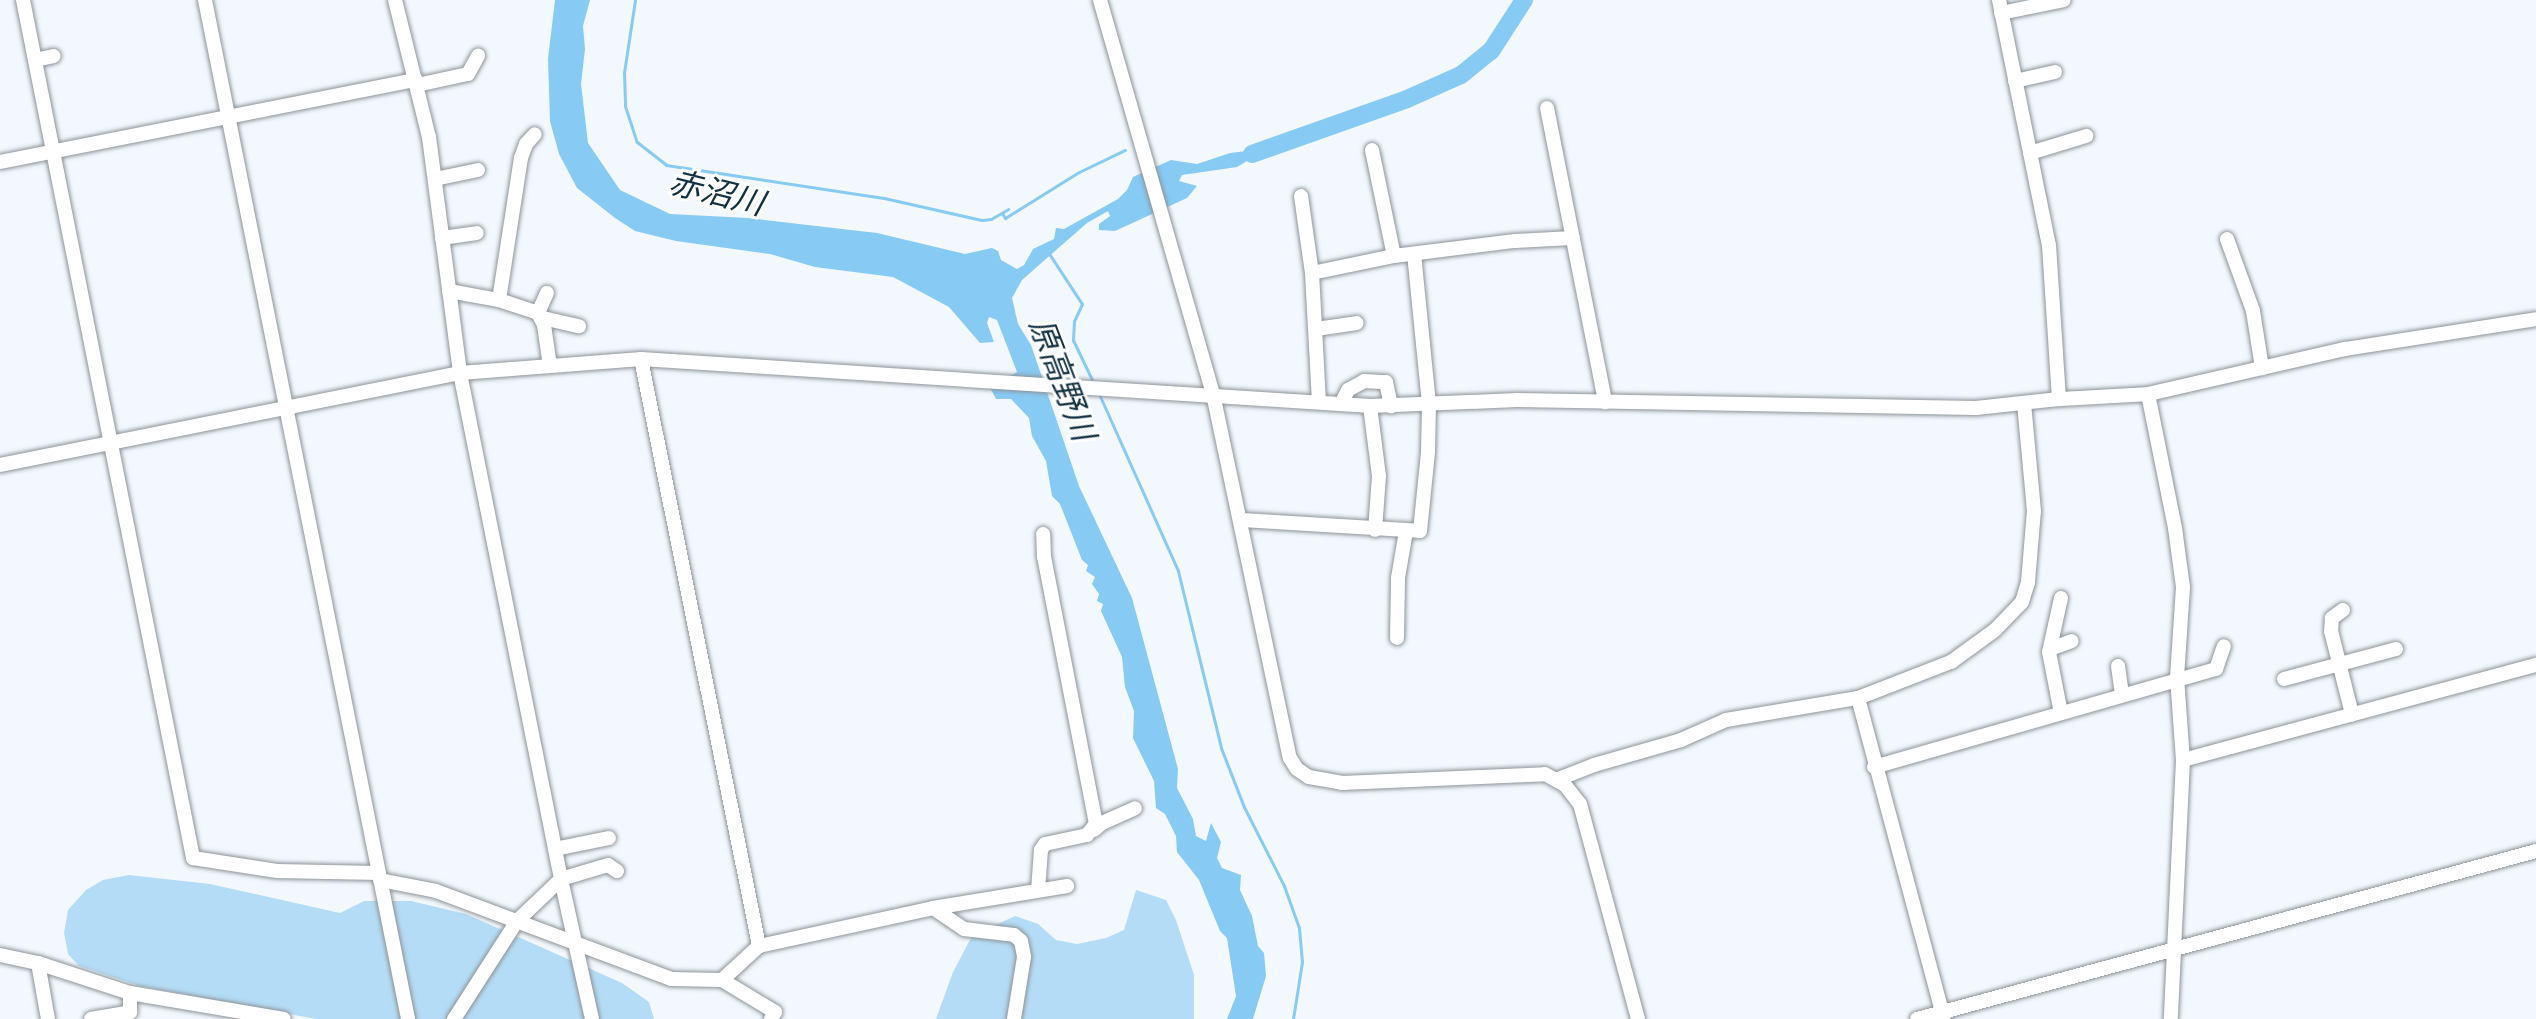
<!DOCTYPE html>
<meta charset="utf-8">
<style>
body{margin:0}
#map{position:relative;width:2536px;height:1019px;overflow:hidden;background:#f2f8fd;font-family:Mulish,"Noto Sans JP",sans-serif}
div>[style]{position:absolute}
.green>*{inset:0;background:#b5dcf6}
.water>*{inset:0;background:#87caf4}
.stream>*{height:3px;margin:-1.5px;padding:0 1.5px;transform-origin:1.5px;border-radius:1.5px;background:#87caf4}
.river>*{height:18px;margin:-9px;padding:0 9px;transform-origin:9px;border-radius:9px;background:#87caf4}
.roads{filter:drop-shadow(0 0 2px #8d9397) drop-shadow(0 0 2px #8d9397)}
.minor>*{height:14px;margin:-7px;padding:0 7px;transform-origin:7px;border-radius:7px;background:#fff}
span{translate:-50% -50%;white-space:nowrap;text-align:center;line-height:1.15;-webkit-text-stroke:6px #fff;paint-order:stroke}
.water-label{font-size:32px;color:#123142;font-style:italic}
</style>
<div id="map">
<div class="green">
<i style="clip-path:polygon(129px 875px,210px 884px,340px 913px,364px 901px,411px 901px,466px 914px,622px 983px,649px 1002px,654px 1019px,316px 1019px,140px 986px,79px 966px,68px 954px,64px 933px,68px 910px,86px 890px,103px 880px)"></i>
<i style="clip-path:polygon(1136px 890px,1166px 900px,1176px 920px,1194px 975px,1194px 1019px,936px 1019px,953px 972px,972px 936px,1015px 916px,1038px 924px,1056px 940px,1077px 944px,1106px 938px,1124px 930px)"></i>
</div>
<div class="water">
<i style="clip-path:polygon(555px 0,590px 0,583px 26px,585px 49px,581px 84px,588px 143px,620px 190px,670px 214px,748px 218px,877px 233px,965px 254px,992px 248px,998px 251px,1001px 260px,1017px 269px,1024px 265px,1033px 249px,1054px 239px,1056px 228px,1064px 229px,1118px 199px,1127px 190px,1133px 177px,1171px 160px,1197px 164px,1230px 153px,1255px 150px,1286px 138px,1237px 167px,1182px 175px,1179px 181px,1197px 186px,1187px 198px,1115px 231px,1099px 230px,1099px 224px,1110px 216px,1108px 211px,1087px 223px,1022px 280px,1012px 298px,1018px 324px,1031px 345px,1079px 486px,1132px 598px,1178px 769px,1177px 788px,1193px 819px,1196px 836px,1206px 841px,1211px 823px,1221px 842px,1217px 858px,1222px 868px,1241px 875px,1240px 890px,1252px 916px,1258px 946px,1264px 953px,1266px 976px,1253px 1019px,1227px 1019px,1236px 996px,1227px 938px,1220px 931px,1199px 880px,1177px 852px,1176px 836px,1165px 814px,1156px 808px,1154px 781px,1133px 738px,1134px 711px,1125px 687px,1122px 657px,1101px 611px,1103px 604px,1097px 601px,1099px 594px,1092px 584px,1095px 577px,1086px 571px,1088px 565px,1082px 560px,1060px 504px,1052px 496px,1046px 461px,1032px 436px,1029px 418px,1011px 399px,996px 399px,990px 388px,1017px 372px,997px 320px,989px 317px,987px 323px,994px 342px,980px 343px,949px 307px,893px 277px,815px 267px,770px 254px,676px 241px,635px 231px,615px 218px,577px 188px,559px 154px,550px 121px,548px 59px)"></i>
</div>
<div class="stream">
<i style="left:635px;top:0;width:74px;rotate:98.6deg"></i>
<i style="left:624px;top:73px;width:33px;rotate:88deg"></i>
<i style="left:625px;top:106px;width:38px;rotate:72deg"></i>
<i style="left:637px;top:142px;width:37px;rotate:38deg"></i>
<i style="left:666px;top:165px;width:220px;rotate:8.6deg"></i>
<i style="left:884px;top:198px;width:100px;rotate:12.7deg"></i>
<i style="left:982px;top:220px;width:9px;rotate:-6deg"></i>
<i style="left:991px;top:219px;width:20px;rotate:-30deg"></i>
<i style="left:1002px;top:213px;width:6px;rotate:59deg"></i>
<i style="left:1005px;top:218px;width:87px;rotate:-31.9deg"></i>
<i style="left:1079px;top:172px;width:51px;rotate:-25.6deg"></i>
<i style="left:1048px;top:252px;width:62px;rotate:56.8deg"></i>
<i style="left:1082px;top:304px;width:19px;rotate:115deg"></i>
<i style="left:1074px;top:321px;width:19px;rotate:93deg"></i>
<i style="left:1073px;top:340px;width:49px;rotate:64.5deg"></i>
<i style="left:1099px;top:394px;width:194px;rotate:65.9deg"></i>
<i style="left:1178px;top:571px;width:182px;rotate:76.3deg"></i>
<i style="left:1221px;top:748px;width:63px;rotate:68.7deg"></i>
<i style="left:1244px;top:807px;width:89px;rotate:63.1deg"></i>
<i style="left:1284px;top:886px;width:45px;rotate:70.3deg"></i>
<i style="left:1299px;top:928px;width:34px;rotate:85deg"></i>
<i style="left:1302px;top:962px;width:58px;rotate:99deg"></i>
</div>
<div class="river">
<i style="left:1252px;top:154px;width:164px;rotate:-19.5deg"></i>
<i style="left:1407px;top:99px;width:59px;rotate:-24deg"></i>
<i style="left:1461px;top:75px;width:38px;rotate:-39deg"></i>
<i style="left:1491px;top:51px;width:61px;rotate:-57.1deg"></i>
</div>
<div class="roads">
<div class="minor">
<i style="left:23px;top:0;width:875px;rotate:78.79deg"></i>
<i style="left:193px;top:858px;width:85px;rotate:8.8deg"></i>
<i style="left:277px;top:871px;width:101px;rotate:1.1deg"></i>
<i style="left:205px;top:0;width:1039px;rotate:78.73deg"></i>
<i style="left:395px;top:0;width:141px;rotate:76.1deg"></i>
<i style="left:429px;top:137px;width:238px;rotate:82.5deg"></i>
<i style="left:460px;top:373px;width:516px;rotate:78.71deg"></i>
<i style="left:561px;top:879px;width:61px;rotate:136.3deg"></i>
<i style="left:517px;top:921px;width:117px;rotate:122.7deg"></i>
<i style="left:1100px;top:0;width:410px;rotate:74deg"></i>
<i style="left:1213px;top:394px;width:372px;rotate:78.1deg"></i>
<i style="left:1290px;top:758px;width:13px;rotate:58deg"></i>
<i style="left:1297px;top:769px;width:14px;rotate:34deg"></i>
<i style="left:1309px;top:777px;width:34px;rotate:10deg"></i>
<i style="left:1342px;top:783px;width:203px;rotate:-2.5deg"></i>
<i style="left:1545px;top:774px;width:23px;rotate:29deg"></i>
<i style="left:1565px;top:785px;width:24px;rotate:52deg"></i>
<i style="left:1580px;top:804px;width:223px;rotate:74.9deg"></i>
<i style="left:1999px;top:0;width:250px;rotate:78.5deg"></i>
<i style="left:2049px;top:245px;width:154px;rotate:86.3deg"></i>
<i style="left:2059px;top:399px;width:89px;rotate:-3.2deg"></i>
<i style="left:2148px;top:394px;width:137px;rotate:78.6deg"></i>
<i style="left:2175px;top:528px;width:60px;rotate:82.3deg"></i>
<i style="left:2183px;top:587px;width:90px;rotate:93.8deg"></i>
<i style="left:2177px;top:677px;width:83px;rotate:85.9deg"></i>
<i style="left:2183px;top:760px;width:259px;rotate:92.7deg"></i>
<i style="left:2001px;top:13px;width:64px;rotate:-11.7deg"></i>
<i style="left:35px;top:60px;width:19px;rotate:-12deg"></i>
<i style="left:2015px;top:81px;width:41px;rotate:-12.7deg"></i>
<i style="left:417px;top:85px;width:52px;rotate:-12.2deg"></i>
<i style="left:468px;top:74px;width:21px;rotate:-61deg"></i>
<i style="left:1547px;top:108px;width:300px;rotate:78.8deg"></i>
<i style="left:1372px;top:150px;width:108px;rotate:78.3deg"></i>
<i style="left:2030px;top:153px;width:59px;rotate:-16.9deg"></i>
<i style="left:0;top:162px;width:424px;rotate:-11.2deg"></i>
<i style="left:435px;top:179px;width:44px;rotate:-11.8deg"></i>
<i style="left:1301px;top:196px;width:78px;rotate:81.9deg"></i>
<i style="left:1312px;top:273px;width:129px;rotate:86.9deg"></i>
<i style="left:442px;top:238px;width:35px;rotate:-8deg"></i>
<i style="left:2227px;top:239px;width:77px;rotate:70.1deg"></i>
<i style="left:2253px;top:311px;width:58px;rotate:81deg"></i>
<i style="left:1312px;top:273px;width:84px;rotate:-11.7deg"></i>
<i style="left:1394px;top:256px;width:122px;rotate:-7.1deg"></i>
<i style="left:1515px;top:241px;width:58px;rotate:-3deg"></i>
<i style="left:449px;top:291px;width:51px;rotate:10.2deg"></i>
<i style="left:499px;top:300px;width:41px;rotate:18.4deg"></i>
<i style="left:538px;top:313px;width:13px;rotate:63deg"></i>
<i style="left:544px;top:325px;width:41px;rotate:81.7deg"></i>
<i style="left:499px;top:300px;width:144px;rotate:-81.2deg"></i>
<i style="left:521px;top:158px;width:15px;rotate:-70deg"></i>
<i style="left:526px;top:144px;width:13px;rotate:-48deg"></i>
<i style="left:538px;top:313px;width:22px;rotate:-66deg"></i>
<i style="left:543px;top:318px;width:37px;rotate:13deg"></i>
<i style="left:1316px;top:329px;width:41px;rotate:-8.3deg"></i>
<i style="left:641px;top:359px;width:599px;rotate:78.63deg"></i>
<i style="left:759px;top:946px;width:178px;rotate:-12.3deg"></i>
<i style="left:933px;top:908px;width:136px;rotate:-9.3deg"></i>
<i style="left:2148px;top:394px;width:202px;rotate:-12.9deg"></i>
<i style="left:2345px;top:349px;width:193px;rotate:-8.9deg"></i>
<i style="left:1341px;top:404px;width:16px;rotate:-63deg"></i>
<i style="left:1348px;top:390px;width:18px;rotate:-29deg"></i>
<i style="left:1364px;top:381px;width:22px;rotate:3deg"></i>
<i style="left:1386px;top:382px;width:25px;rotate:78deg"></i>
<i style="left:1370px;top:406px;width:71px;rotate:82.7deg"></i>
<i style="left:1379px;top:476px;width:54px;rotate:94.2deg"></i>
<i style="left:0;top:465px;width:469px;rotate:-11.3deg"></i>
<i style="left:460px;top:373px;width:182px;rotate:-4.4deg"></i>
<i style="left:641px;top:359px;width:731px;rotate:3.69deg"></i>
<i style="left:1370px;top:406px;width:147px;rotate:-2.3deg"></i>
<i style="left:1517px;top:400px;width:459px;rotate:1deg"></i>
<i style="left:1976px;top:408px;width:83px;rotate:-6.2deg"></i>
<i style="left:1241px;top:520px;width:179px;rotate:3.5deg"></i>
<i style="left:1420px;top:531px;width:79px;rotate:-84.2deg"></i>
<i style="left:1428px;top:452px;width:48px;rotate:-88.8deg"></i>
<i style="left:1429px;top:404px;width:151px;rotate:-95.7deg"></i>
<i style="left:2061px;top:598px;width:55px;rotate:102.5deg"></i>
<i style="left:2049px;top:652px;width:62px;rotate:78.9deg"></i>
<i style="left:2343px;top:610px;width:14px;rotate:144deg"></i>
<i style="left:2332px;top:618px;width:13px;rotate:94deg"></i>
<i style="left:2331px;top:631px;width:86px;rotate:75.8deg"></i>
<i style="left:1397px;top:638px;width:60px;rotate:-89deg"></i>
<i style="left:1398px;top:578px;width:48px;rotate:-80.3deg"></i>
<i style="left:2050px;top:649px;width:23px;rotate:-20deg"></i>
<i style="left:2118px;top:666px;width:29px;rotate:82deg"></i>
<i style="left:2284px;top:679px;width:116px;rotate:-15deg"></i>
<i style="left:1858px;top:698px;width:331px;rotate:75deg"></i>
<i style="left:2183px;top:760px;width:366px;rotate:-15.1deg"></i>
<i style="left:1874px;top:767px;width:356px;rotate:-16deg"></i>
<i style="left:2216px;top:669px;width:24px;rotate:-71deg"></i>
<i style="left:1556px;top:780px;width:41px;rotate:-21.5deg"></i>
<i style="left:1594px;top:765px;width:91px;rotate:-16deg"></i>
<i style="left:1681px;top:740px;width:49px;rotate:-24deg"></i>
<i style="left:1726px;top:720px;width:134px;rotate:-9.5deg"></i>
<i style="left:1858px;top:698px;width:100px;rotate:-21.2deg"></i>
<i style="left:1951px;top:662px;width:54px;rotate:-36deg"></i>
<i style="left:1995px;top:630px;width:39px;rotate:-46deg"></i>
<i style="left:2022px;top:602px;width:21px;rotate:-73deg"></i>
<i style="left:2028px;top:582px;width:71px;rotate:-85.2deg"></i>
<i style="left:2034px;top:511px;width:107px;rotate:-95.3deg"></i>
<i style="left:1094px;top:830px;width:11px;rotate:-41deg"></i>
<i style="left:1102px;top:823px;width:36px;rotate:-24deg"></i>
<i style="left:555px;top:849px;width:55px;rotate:-11.5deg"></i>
<i style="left:380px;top:880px;width:57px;rotate:11.1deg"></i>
<i style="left:436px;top:891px;width:251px;rotate:20.5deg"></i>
<i style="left:671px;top:979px;width:51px;rotate:1.1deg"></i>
<i style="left:722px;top:980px;width:50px;rotate:-42.6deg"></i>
<i style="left:1038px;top:890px;width:40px;rotate:-85.7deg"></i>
<i style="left:1041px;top:850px;width:7px;rotate:-56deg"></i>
<i style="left:1045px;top:844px;width:43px;rotate:-12.1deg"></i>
<i style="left:1087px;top:835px;width:14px;rotate:-51deg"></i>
<i style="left:1096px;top:824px;width:272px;rotate:-101deg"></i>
<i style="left:1044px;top:557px;width:23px;rotate:-92deg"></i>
<i style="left:933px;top:908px;width:37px;rotate:34deg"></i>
<i style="left:964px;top:929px;width:50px;rotate:6.8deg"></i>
<i style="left:1014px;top:935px;width:9px;rotate:41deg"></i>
<i style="left:1021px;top:941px;width:16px;rotate:79deg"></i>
<i style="left:1024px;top:957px;width:63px;rotate:99.2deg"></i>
<i style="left:0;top:955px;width:39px;rotate:12deg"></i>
<i style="left:38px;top:963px;width:57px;rotate:79.9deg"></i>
<i style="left:38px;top:963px;width:97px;rotate:18.1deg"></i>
<i style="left:130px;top:993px;width:156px;rotate:9.6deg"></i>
<i style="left:722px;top:980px;width:62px;rotate:31.1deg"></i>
<i style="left:775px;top:1012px;width:8px;rotate:120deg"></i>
<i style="left:91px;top:1019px;width:40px;rotate:-10deg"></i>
<i style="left:130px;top:1012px;width:19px;rotate:-90deg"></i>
<i style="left:592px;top:1019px;width:143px;rotate:-102.5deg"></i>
<i style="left:561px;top:879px;width:49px;rotate:-16.6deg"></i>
<i style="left:608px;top:865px;width:11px;rotate:34deg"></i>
<i style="left:1917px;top:1019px;width:641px;rotate:-15.18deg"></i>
</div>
</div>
<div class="water-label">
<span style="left:717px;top:192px;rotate:14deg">赤沼川</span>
<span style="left:1063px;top:379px;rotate:69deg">原高野川</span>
</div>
</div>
